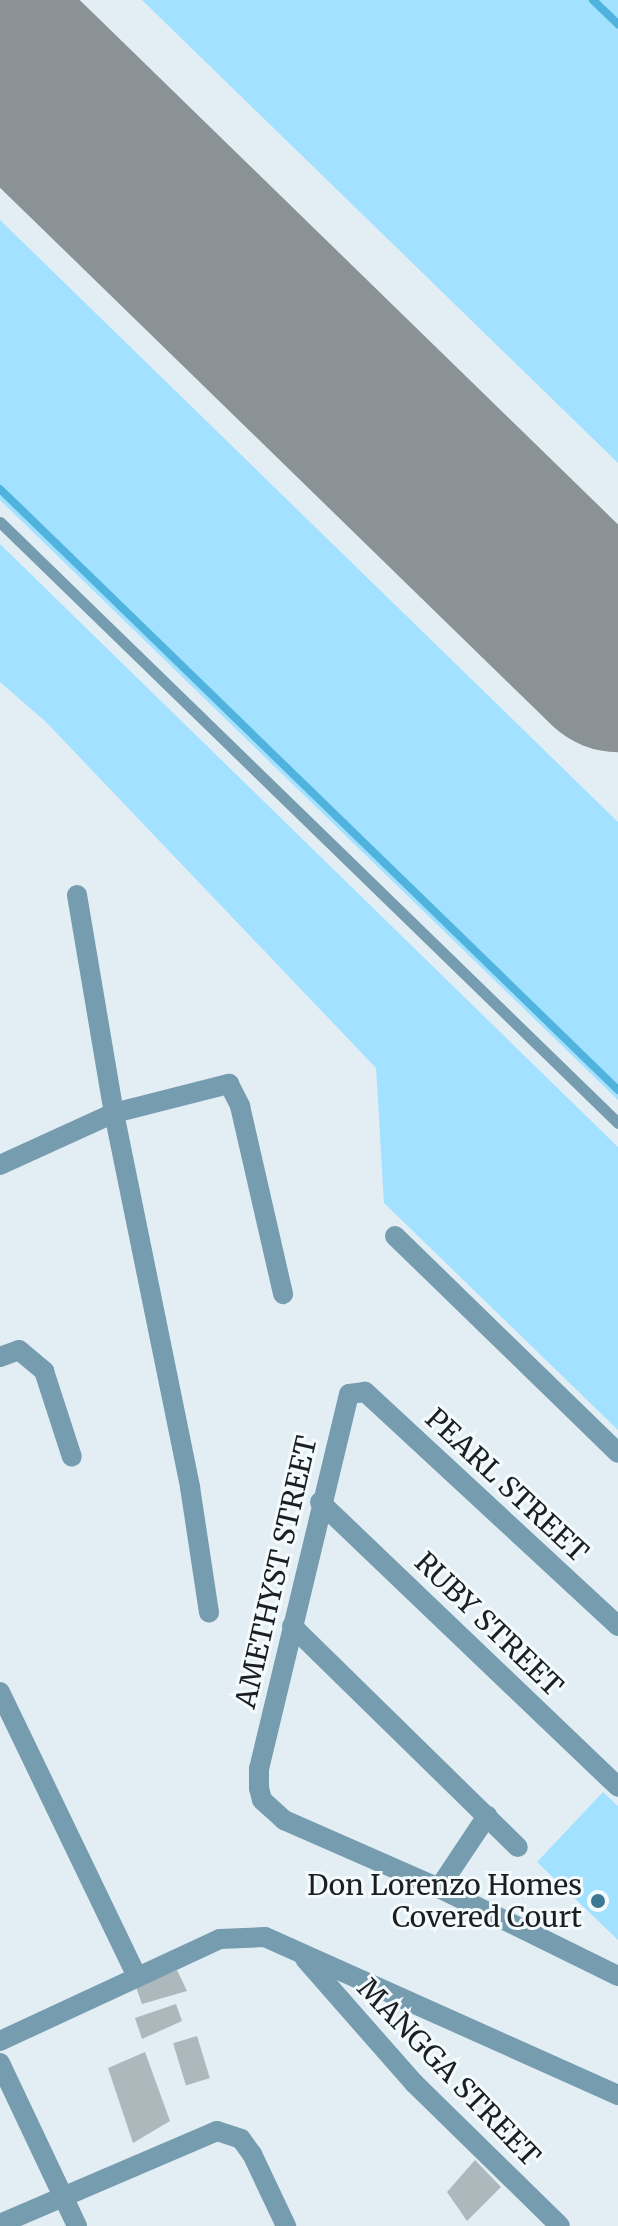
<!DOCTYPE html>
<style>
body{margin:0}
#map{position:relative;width:618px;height:2226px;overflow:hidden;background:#e3eef4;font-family:Merriweather,serif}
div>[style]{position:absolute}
.green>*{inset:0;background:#a2e1ff}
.stream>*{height:8px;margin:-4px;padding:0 4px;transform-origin:4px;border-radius:4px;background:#4fb3dd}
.runway>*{height:190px;margin:-95px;padding:0 95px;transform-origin:95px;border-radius:95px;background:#8a9296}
.building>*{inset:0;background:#adb8bd;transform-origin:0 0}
.service>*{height:11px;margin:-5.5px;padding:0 5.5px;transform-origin:5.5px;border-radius:5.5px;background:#769caf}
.minor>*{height:20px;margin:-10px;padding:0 10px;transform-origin:10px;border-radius:10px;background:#769caf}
.dots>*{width:22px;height:22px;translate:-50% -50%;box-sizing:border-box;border:4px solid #f4fbfe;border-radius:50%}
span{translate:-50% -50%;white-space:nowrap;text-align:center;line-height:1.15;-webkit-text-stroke:6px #f4fbfe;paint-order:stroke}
.street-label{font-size:28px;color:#1b1f21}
.poi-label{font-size:28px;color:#1b1f21}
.right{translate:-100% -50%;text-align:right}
</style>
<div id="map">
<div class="green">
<i style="clip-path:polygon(142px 0,618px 0,618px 463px)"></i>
<i style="clip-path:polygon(0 220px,618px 822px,618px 1100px,0 500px)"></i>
<i style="clip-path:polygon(0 544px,618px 1147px,618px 1430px,384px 1203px,376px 1068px,46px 722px,0 682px)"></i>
<i style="clip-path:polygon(603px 1792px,618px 1806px,618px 1940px,537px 1862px)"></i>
</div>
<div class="stream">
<i style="left:593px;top:0;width:35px;rotate:44deg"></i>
<i style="left:0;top:489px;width:862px;rotate:44.2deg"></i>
</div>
<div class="runway">
<i style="left:0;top:55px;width:863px;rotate:44.25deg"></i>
</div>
<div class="building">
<i style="clip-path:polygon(177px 1970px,187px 1991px,142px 2004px,136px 1987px)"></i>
<i style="clip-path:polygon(176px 2004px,182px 2021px,142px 2039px,135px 2018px)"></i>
<i style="left:197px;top:2036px;width:44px;height:25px;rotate:73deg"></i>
<i style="clip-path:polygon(145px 2052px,170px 2121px,133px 2143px,108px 2068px)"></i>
<i style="clip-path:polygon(475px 2160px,501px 2187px,467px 2221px,447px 2192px)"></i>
</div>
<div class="service">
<i style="left:0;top:522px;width:862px;rotate:44.2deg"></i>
</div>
<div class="minor">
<i style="left:77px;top:895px;width:221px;rotate:80.4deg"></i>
<i style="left:114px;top:1113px;width:382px;rotate:78.5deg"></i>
<i style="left:190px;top:1487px;width:127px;rotate:81.4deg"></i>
<i style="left:0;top:1165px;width:125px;rotate:-24.5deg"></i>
<i style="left:114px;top:1113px;width:119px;rotate:-14.2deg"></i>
<i style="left:229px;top:1084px;width:25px;rotate:63deg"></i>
<i style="left:240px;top:1106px;width:193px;rotate:77.1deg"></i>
<i style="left:395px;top:1236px;width:311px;rotate:44.2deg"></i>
<i style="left:0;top:1357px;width:20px;rotate:-20deg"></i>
<i style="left:19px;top:1350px;width:33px;rotate:40deg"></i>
<i style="left:44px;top:1371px;width:90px;rotate:72deg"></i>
<i style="left:320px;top:1502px;width:412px;rotate:43.7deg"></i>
<i style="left:292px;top:1626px;width:316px;rotate:44.4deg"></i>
<i style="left:618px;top:1626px;width:345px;rotate:-137.2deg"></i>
<i style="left:365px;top:1392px;width:16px;rotate:173deg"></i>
<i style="left:349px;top:1394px;width:386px;rotate:103.5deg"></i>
<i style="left:259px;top:1769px;width:19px;rotate:90deg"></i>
<i style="left:259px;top:1788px;width:12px;rotate:76deg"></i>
<i style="left:262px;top:1800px;width:30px;rotate:42deg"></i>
<i style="left:284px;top:1820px;width:169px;rotate:23.7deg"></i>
<i style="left:439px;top:1888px;width:199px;rotate:26.2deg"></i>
<i style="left:0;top:1692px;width:316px;rotate:64.3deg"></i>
<i style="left:439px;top:1888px;width:87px;rotate:-56.3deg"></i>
<i style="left:305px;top:1959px;width:165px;rotate:48.7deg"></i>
<i style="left:414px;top:2083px;width:204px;rotate:44.4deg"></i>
<i style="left:0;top:2041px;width:242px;rotate:-24.9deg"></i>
<i style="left:220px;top:1939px;width:45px;rotate:-2.5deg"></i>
<i style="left:265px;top:1937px;width:387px;rotate:24.1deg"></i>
<i style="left:0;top:2063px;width:180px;rotate:64.7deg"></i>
<i style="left:0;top:2224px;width:236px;rotate:-23.2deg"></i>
<i style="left:217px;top:2131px;width:25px;rotate:18deg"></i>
<i style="left:241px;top:2139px;width:19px;rotate:54deg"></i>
<i style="left:252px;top:2154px;width:80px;rotate:64.7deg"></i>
</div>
<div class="dots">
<i style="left:598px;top:1901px;background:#3e7791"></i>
</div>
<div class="street-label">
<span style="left:507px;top:1485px;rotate:43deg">PEARL STREET</span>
<span style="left:276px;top:1572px;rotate:-77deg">AMETHYST STREET</span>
<span style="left:489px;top:1624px;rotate:44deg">RUBY STREET</span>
<span style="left:449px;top:2072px;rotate:46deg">MANGGA STREET</span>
</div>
<div class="poi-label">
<span class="right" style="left:582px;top:1901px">Don Lorenzo Homes<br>Covered Court</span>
</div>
</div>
